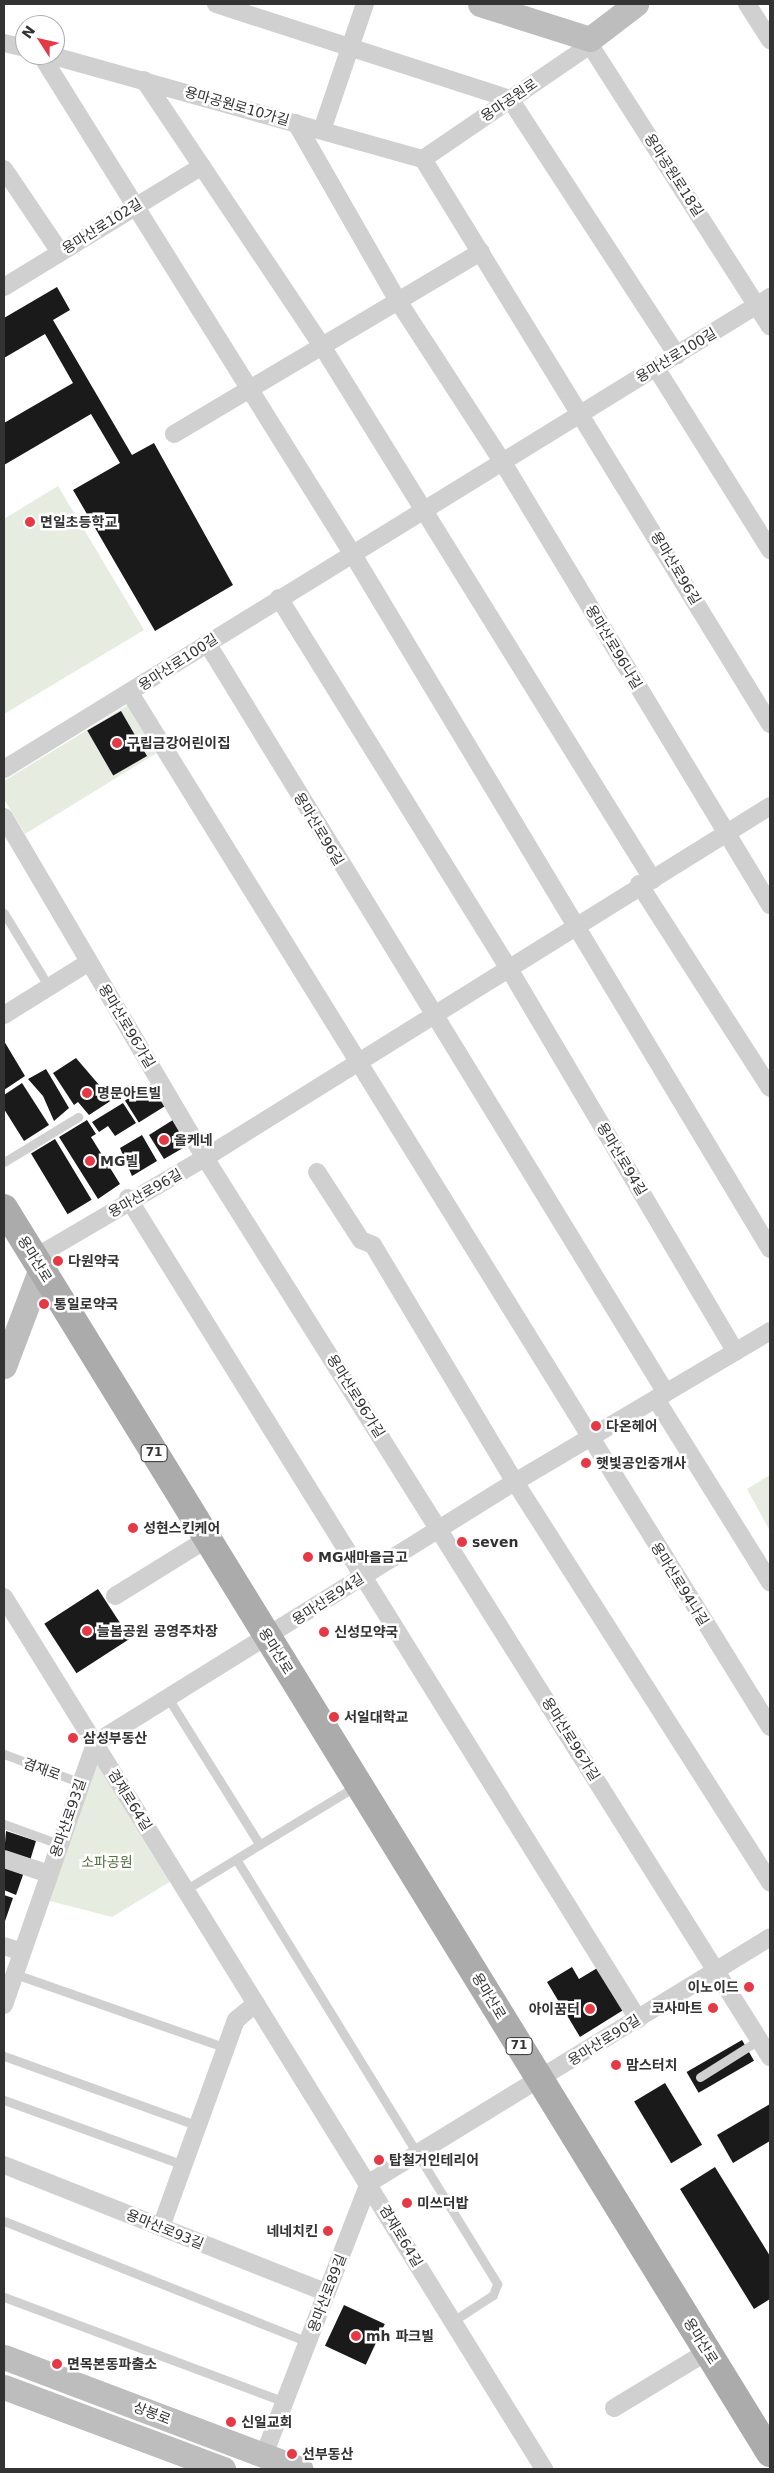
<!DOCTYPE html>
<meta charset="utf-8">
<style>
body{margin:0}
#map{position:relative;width:774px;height:2473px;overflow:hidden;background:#fff;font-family:"DejaVu Sans","Noto Sans KR",sans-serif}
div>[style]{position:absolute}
.green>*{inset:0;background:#e6ecdf}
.building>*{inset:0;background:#1a1a1a;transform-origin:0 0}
.lane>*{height:9px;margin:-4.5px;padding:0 4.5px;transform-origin:4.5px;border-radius:4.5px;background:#d0d0d0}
.street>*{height:18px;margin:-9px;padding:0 9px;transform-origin:9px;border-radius:9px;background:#d0d0d0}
.secondary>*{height:25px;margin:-12.5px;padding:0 12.5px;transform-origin:12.5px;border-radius:12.5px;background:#bdbdbd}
.primary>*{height:28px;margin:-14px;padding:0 14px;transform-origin:14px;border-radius:14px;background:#ababab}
.dots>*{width:14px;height:14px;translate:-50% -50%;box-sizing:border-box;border:2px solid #fff;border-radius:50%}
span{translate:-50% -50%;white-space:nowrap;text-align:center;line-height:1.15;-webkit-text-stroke:5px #fff;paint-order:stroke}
.shield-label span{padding:1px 4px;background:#fff;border:1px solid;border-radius:4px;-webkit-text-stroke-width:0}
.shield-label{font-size:12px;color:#333;font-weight:700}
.street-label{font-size:14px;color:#333}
.poi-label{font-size:14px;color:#333;font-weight:700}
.left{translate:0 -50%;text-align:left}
.right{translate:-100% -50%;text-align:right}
.park-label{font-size:14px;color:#56703f}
.frame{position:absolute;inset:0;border:5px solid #333;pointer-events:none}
.north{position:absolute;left:15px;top:15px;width:50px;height:50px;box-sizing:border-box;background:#fff;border:1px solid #adadad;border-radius:50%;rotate:305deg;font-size:14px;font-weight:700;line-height:20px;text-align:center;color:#333}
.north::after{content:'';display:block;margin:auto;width:18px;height:22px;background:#e63946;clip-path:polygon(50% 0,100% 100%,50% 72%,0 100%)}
</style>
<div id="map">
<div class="green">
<i style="clip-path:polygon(58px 486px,144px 630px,4px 714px,4px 519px)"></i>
<i style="clip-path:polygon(131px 703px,160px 751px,25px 834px,4px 799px,4px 781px)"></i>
<i style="clip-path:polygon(770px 1475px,770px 1531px,747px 1489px)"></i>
<i style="clip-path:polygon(95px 1747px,176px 1878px,112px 1917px,42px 1899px)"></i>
</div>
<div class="building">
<i style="clip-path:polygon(57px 287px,70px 310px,53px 320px,132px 455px,154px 443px,233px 585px,155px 631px,73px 490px,120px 463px,91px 414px,4px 465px,4px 423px,73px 383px,45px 334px,4px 358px,4px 318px)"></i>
<i style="left:121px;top:711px;width:52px;height:39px;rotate:60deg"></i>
<i style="clip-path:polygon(4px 1041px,25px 1076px,4px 1090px)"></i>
<i style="clip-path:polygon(76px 1058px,112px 1100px,89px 1115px,78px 1102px,74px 1105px,53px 1073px)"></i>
<i style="clip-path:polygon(46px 1069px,69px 1108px,54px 1121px,43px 1096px,28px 1079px)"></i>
<i style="clip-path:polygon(22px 1083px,49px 1125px,24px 1141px,4px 1109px,4px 1095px)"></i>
<i style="left:153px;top:1083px;width:26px;height:33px;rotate:58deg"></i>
<i style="clip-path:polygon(123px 1103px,136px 1123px,115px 1136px,108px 1126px,99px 1132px,92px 1122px)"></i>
<i style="clip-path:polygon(176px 1118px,187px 1135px,183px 1148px,164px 1159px,149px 1135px)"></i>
<i style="clip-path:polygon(87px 1120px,96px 1134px,91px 1137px,120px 1184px,98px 1199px,59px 1137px)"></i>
<i style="clip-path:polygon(142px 1135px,157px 1161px,132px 1176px,120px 1148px)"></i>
<i style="left:55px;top:1139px;width:71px;height:28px;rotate:59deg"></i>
<i style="left:98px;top:1589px;width:59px;height:64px;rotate:57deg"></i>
<i style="clip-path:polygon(6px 1831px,36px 1841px,29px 1864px,4px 1855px)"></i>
<i style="clip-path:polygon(4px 1865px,24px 1872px,16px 1895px,4px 1890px)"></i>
<i style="clip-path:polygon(4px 1895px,13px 1898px,4px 1924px)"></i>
<i style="clip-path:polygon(572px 1967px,579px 1979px,599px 1967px,625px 2009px,580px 2037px,547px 1982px)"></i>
<i style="left:742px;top:2040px;width:24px;height:64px;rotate:60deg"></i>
<i style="left:665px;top:2083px;width:72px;height:36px;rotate:59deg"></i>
<i style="clip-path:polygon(770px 2104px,770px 2141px,733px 2163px,717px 2135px)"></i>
<i style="clip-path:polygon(715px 2167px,770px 2256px,770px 2299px,754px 2309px,680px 2189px)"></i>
<i style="left:344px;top:2305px;width:45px;height:45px;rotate:25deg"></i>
</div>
<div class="lane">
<i style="left:4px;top:913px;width:87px;rotate:58.7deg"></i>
<i style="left:4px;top:1162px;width:87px;rotate:-31.3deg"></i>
<i style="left:168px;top:1698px;width:173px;rotate:58deg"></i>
<i style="left:4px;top:1754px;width:82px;rotate:20.6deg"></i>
<i style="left:4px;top:1824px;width:59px;rotate:20deg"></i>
<i style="left:236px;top:1859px;width:499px;rotate:58.4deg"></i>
<i style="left:497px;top:2284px;width:12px;rotate:110deg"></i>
<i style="left:493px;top:2295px;width:48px;rotate:147deg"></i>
<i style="left:185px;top:1890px;width:200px;rotate:-31.3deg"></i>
<i style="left:15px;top:1974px;width:224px;rotate:19.3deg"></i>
<i style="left:4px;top:2056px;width:206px;rotate:19.8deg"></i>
<i style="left:700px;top:2077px;width:70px;rotate:-32.1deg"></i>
<i style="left:4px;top:2100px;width:191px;rotate:19.9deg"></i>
<i style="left:4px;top:2221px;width:327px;rotate:21.7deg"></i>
<i style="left:4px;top:2297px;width:300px;rotate:20.5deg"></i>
</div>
<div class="street">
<i style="left:216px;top:4px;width:309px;rotate:17.9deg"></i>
<i style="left:510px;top:99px;width:306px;rotate:56.9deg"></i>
<i style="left:747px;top:4px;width:43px;rotate:57.4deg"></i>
<i style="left:4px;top:43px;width:22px;rotate:13deg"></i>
<i style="left:590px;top:45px;width:334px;rotate:57.4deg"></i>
<i style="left:41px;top:55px;width:587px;rotate:58.02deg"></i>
<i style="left:352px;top:553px;width:812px;rotate:59.01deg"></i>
<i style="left:50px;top:55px;width:387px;rotate:15.6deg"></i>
<i style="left:144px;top:80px;width:320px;rotate:56.2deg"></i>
<i style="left:322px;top:346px;width:628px;rotate:58.21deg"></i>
<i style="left:296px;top:123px;width:205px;rotate:60.2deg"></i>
<i style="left:398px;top:301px;width:191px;rotate:57deg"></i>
<i style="left:502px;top:461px;width:519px;rotate:58.88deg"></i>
<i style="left:322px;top:130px;width:133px;rotate:-71.2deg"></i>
<i style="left:423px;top:159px;width:663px;rotate:58.44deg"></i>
<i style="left:423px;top:159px;width:202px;rotate:-34.3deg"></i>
<i style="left:590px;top:45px;width:6px;rotate:-90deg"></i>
<i style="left:4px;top:169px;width:100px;rotate:56deg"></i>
<i style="left:4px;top:287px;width:232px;rotate:-31.4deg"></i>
<i style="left:656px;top:368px;width:215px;rotate:57.9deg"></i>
<i style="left:174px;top:434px;width:357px;rotate:-30.7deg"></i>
<i style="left:279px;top:598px;width:434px;rotate:58.2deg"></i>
<i style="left:508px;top:967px;width:447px;rotate:59.4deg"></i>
<i style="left:207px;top:643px;width:879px;rotate:58.53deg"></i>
<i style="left:130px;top:693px;width:1216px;rotate:58.24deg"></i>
<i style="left:4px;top:769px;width:900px;rotate:-31.64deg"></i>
<i style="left:4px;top:817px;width:390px;rotate:59.5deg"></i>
<i style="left:202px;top:1153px;width:1068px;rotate:57.86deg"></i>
<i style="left:639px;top:884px;width:242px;rotate:57.3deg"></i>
<i style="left:4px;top:1015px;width:100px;rotate:-31.9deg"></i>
<i style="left:317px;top:1172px;width:81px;rotate:57.1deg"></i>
<i style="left:361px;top:1240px;width:13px;rotate:23deg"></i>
<i style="left:373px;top:1245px;width:276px;rotate:59.1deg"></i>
<i style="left:515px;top:1482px;width:475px;rotate:57.5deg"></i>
<i style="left:128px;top:1198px;width:967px;rotate:58.15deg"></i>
<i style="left:34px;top:1258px;width:205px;rotate:-30.4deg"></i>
<i style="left:211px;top:1154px;width:658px;rotate:-31.9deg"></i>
<i style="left:656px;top:1399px;width:216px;rotate:58.1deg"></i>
<i style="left:115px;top:1596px;width:108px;rotate:-31.8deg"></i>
<i style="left:4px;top:1597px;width:1026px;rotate:58.23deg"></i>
<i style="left:4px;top:1859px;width:47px;rotate:18.4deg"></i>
<i style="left:4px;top:1946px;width:19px;rotate:18deg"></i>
<i style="left:4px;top:2005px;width:277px;rotate:-70.8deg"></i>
<i style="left:95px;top:1743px;width:494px;rotate:-31.9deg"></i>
<i style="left:515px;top:1482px;width:296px;rotate:-30.6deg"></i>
<i style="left:4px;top:2165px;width:347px;rotate:21.6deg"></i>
<i style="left:161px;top:2227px;width:220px;rotate:-70.1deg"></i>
<i style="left:236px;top:2020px;width:26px;rotate:-40deg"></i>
<i style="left:614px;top:2408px;width:110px;rotate:-31.2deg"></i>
<i style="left:264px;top:2455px;width:292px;rotate:-68.9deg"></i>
<i style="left:369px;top:2183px;width:470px;rotate:-31.5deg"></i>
</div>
<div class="secondary">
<i style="left:480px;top:4px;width:115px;rotate:17.7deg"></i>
<i style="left:590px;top:39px;width:58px;rotate:-37.3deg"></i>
<i style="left:4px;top:1366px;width:105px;rotate:-69.3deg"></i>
<i style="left:4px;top:2357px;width:317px;rotate:20.7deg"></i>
<i style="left:4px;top:2387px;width:234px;rotate:20.5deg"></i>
</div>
<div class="primary">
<i style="left:4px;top:1208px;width:1462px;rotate:58.4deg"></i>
</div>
<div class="dots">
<i style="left:30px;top:522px;background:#e63946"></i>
<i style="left:117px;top:743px;background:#e63946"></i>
<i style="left:87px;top:1093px;background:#e63946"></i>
<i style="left:164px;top:1140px;background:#e63946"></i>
<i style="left:90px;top:1161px;background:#e63946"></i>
<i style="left:58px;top:1261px;background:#e63946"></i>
<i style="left:44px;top:1304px;background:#e63946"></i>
<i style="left:596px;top:1426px;background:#e63946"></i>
<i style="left:586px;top:1463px;background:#e63946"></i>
<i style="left:133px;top:1528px;background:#e63946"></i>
<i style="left:462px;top:1542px;background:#e63946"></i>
<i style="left:308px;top:1557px;background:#e63946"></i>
<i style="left:87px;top:1631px;background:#e63946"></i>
<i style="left:324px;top:1632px;background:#e63946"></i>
<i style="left:334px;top:1717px;background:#e63946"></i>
<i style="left:73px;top:1738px;background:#e63946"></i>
<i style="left:749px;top:1987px;background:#e63946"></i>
<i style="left:713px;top:2008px;background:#e63946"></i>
<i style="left:590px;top:2009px;background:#e63946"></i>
<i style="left:616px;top:2065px;background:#e63946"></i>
<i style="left:379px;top:2160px;background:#e63946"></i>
<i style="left:407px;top:2203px;background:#e63946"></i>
<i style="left:328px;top:2231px;background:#e63946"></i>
<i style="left:356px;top:2336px;background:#e63946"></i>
<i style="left:57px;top:2364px;background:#e63946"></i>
<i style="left:231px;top:2422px;background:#e63946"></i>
<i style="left:292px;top:2454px;background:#e63946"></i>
</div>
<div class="shield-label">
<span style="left:154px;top:1453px">71</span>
<span style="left:519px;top:2046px">71</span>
</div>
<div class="street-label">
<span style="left:509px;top:100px;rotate:-34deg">용마공원로</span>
<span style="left:237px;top:106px;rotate:16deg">용마공원로10가길</span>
<span style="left:674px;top:175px;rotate:57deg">용마공원로18길</span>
<span style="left:102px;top:226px;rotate:-32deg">용마산로102길</span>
<span style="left:676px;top:355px;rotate:-31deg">용마산로100길</span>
<span style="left:676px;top:568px;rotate:59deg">용마산로96길</span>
<span style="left:614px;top:647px;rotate:59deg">용마산로96나길</span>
<span style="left:178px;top:662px;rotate:-33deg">용마산로100길</span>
<span style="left:319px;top:829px;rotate:59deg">용마산로96길</span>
<span style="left:127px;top:1026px;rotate:59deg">용마산로96가길</span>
<span style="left:622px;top:1159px;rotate:59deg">용마산로94길</span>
<span style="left:145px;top:1193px;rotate:-30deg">용마산로96길</span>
<span style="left:35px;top:1259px;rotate:58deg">용마산로</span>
<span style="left:356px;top:1396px;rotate:58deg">용마산로96가길</span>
<span style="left:680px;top:1584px;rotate:58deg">용마산로94나길</span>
<span style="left:328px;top:1599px;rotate:-33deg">용마산로94길</span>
<span style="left:276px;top:1651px;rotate:58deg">용마산로</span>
<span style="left:571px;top:1739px;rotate:58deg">용마산로96가길</span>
<span style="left:42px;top:1769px;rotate:20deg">겸재로</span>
<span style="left:130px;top:1800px;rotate:58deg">겸재로64길</span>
<span style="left:68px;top:1818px;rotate:-71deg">용마산로93길</span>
<span style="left:489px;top:1996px;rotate:59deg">용마산로</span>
<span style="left:604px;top:2040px;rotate:-32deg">용마산로90길</span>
<span style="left:165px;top:2229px;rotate:22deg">용마산로93길</span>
<span style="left:401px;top:2236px;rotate:59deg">겸재로64길</span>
<span style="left:327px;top:2293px;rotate:-69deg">용마산로89길</span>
<span style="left:701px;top:2341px;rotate:58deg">용마산로</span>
<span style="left:152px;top:2413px;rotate:21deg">상봉로</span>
</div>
<div class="poi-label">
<span class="left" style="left:40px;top:522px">면일초등학교</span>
<span class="left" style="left:127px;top:743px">구립금강어린이집</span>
<span class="left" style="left:97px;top:1093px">명문아트빌</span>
<span class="left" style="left:174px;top:1140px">올케네</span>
<span class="left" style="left:100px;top:1161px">MG빌</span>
<span class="left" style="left:68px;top:1261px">다원약국</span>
<span class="left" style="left:54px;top:1304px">통일로약국</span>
<span class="left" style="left:606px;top:1426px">다온헤어</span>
<span class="left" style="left:596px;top:1463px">햇빛공인중개사</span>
<span class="left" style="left:143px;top:1528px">성현스킨케어</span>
<span class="left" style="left:472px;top:1542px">seven</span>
<span class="left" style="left:318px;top:1557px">MG새마을금고</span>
<span class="left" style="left:97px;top:1631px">늘봄공원 공영주차장</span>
<span class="left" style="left:334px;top:1632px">신성모약국</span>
<span class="left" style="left:344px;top:1717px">서일대학교</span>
<span class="left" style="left:83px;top:1738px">삼성부동산</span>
<span class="right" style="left:739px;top:1987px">이노이드</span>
<span class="right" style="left:703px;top:2008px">코사마트</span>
<span class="right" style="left:580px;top:2009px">아이꿈터</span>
<span class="left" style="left:626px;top:2065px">맘스터치</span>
<span class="left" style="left:389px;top:2160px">탑철거인테리어</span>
<span class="left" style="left:417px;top:2203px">미쓰더밥</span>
<span class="right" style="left:318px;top:2231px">네네치킨</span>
<span class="left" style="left:366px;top:2336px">mh 파크빌</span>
<span class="left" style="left:67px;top:2364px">면목본동파출소</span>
<span class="left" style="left:241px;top:2422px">신일교회</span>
<span class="left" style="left:302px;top:2454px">선부동산</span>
</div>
<div class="park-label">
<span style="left:107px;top:1862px">소파공원</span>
</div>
<div class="frame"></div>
<div class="north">N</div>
</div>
